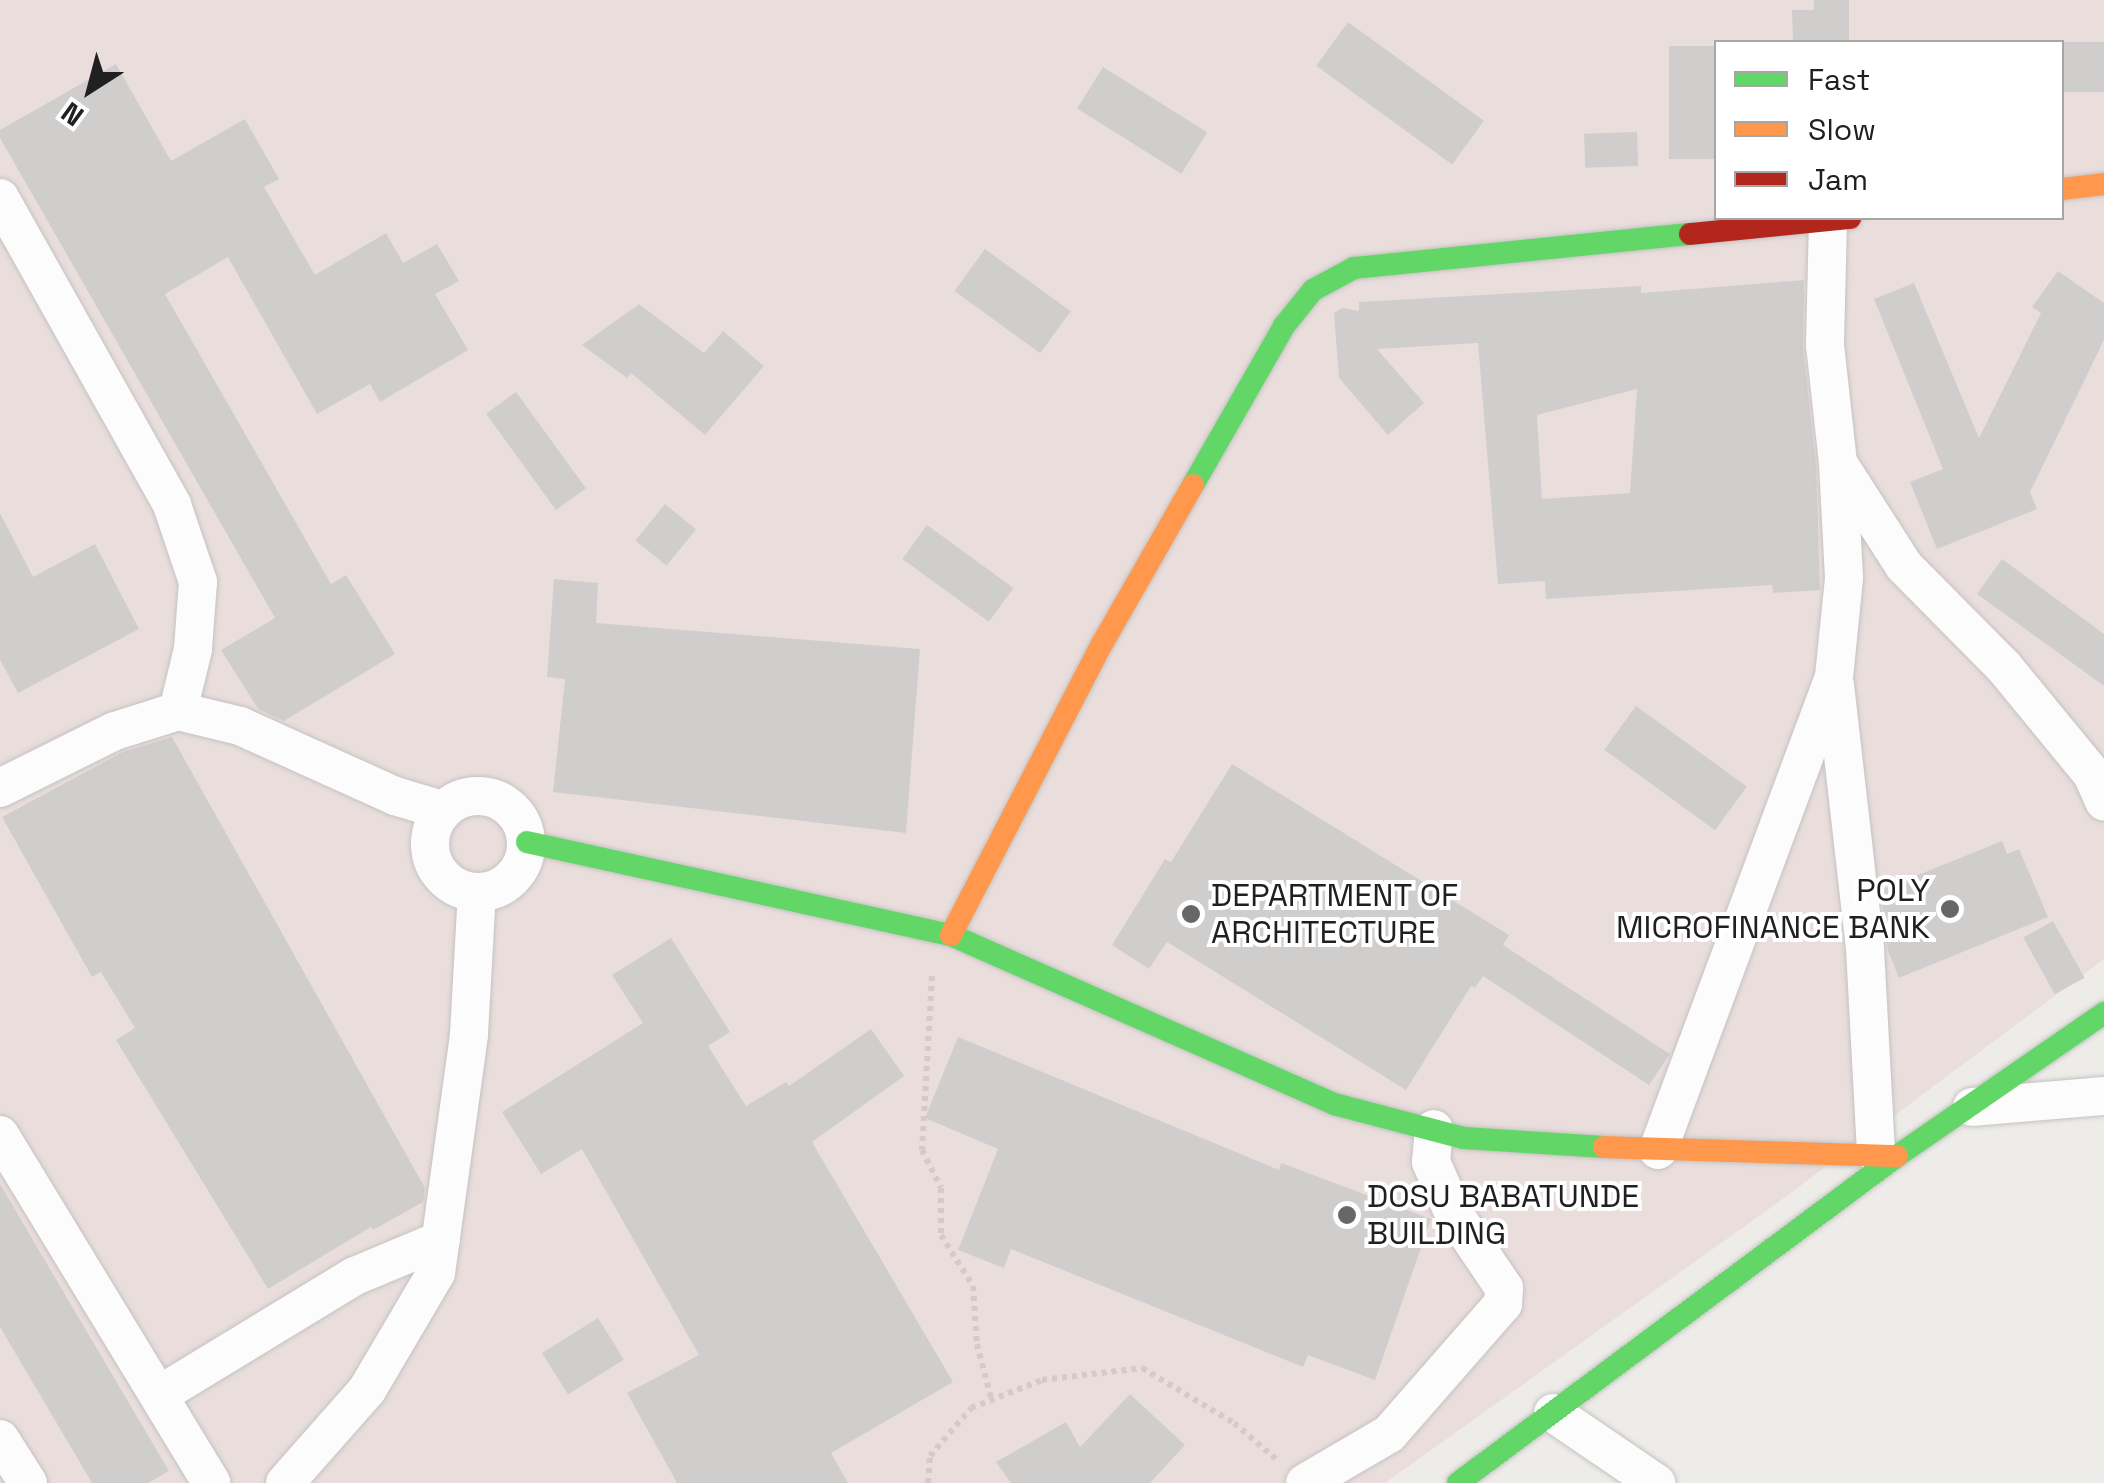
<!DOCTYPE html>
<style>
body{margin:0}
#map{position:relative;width:2104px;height:1483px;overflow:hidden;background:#eeece9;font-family:"Space Grotesk",sans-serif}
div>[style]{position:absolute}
.commercial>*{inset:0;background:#eadedd}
.building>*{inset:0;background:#d0cecc;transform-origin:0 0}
.path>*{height:6px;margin-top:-3px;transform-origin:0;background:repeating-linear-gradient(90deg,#d5cac9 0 5px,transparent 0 10px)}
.roads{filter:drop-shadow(0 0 2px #c4c3c1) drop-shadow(0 0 2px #c4c3c1)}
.street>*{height:38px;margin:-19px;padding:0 19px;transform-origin:19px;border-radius:19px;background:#fcfcfc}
.street>.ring{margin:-19px;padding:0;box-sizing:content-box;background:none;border:38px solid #fcfcfc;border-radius:50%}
.fast>*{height:22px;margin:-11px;padding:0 11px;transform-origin:11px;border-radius:11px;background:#63d668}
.slow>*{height:22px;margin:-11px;padding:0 11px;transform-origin:11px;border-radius:11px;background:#ff974d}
.jam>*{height:22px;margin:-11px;padding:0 11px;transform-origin:11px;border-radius:11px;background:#b3261e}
.dots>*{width:28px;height:28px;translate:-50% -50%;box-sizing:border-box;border:5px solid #fff;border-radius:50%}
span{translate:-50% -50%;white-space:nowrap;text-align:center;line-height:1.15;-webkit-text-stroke:8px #fff;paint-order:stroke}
.poi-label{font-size:32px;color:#202020}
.right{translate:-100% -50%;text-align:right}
.left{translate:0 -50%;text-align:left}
.legend{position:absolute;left:1714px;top:40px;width:350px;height:180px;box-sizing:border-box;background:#fff;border:2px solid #a6a6a6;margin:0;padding:12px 18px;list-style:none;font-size:30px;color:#202020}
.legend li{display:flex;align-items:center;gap:20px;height:50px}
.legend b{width:50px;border:2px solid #a6a6a6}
.north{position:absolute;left:40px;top:40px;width:100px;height:100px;-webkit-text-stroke:8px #fff;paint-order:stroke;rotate:216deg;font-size:28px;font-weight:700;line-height:40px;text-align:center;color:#202020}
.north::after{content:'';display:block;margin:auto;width:35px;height:45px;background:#202020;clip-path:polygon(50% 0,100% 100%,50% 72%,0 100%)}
</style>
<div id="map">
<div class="commercial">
<i style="clip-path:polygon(evenodd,0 0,2104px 0,2104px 959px,1776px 1204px,1385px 1483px,0 1483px,0 0,1716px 42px,2062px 42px,2062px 218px,1716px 218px,1716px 42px)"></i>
</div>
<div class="building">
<i style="clip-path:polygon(1814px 0,1849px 0,1849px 42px,1793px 42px,1792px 10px,1814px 10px)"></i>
<i style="left:1348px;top:22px;width:168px;height:54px;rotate:36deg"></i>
<i style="left:2104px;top:42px;width:50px;height:42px;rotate:90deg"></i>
<i style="left:1716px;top:46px;width:113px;height:47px;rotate:90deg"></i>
<i style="clip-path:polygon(116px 64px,171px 161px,245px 119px,279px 179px,264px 187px,315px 275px,386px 233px,403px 263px,437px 244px,459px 281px,435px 294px,468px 350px,380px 402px,370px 384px,317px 414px,228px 257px,165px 294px,331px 584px,346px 575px,395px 654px,284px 721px,258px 709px,221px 650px,275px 618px,0 138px,0 130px)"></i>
<i style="left:1103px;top:67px;width:123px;height:49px;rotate:32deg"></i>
<i style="left:1637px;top:132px;width:34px;height:53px;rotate:88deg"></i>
<i style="left:985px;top:249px;width:106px;height:52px;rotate:36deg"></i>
<i style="clip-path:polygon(2058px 271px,2104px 303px,2104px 340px,2030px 492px,2037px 509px,1937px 549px,1910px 482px,1943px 469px,1874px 299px,1914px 283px,1979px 438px,2041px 313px,2032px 307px)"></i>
<i style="clip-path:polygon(evenodd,1804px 280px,1803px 347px,1816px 465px,1820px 590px,1773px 593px,1772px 585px,1546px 599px,1545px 581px,1498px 584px,1478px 343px,1377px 349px,1424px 403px,1388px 435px,1339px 378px,1334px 313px,1342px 308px,1359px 311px,1359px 302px,1641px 286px,1641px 293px,1804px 280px,1637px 389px,1630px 493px,1542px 499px,1537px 415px,1637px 389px)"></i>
<i style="clip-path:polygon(639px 304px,704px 353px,723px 331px,764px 366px,705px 435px,631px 373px,627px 378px,582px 345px)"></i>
<i style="left:516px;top:392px;width:119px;height:37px;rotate:54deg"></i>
<i style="left:665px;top:504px;width:40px;height:47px;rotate:39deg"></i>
<i style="clip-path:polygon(0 513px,33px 577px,95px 544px,139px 629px,18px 693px,0 660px)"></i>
<i style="left:927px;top:525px;width:107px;height:42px;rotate:36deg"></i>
<i style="clip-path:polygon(2002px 559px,2104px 634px,2104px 686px,1977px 594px)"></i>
<i style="clip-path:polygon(554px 579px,598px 583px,596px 623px,920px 649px,906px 833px,553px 792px,565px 679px,547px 677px)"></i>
<i style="left:1636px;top:706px;width:137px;height:54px;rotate:36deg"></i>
<i style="clip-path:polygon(172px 737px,425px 1188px,423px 1202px,373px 1230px,371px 1227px,268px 1289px,116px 1040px,135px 1028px,101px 972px,92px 977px,2px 817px,123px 752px)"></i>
<i style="clip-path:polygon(1232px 764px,1509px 935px,1503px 945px,1670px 1054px,1649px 1085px,1483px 976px,1475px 988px,1471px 986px,1406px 1090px,1167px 942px,1149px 969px,1112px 945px,1165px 859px,1171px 862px)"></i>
<i style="clip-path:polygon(2002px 841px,2007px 854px,2019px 849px,2048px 917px,1899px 978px,1888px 951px,1881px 890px)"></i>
<i style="left:2053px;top:921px;width:65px;height:34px;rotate:61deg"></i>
<i style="clip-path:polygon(671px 938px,730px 1032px,708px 1046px,746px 1106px,786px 1082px,789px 1086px,871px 1029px,904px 1076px,812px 1142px,953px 1382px,831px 1453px,848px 1483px,677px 1483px,627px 1393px,699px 1355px,582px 1149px,541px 1174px,502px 1112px,643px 1023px,612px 975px)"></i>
<i style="clip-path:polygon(958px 1037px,1279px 1170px,1281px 1163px,1431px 1219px,1375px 1380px,1308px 1355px,1303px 1367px,1011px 1249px,1004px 1268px,958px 1250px,998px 1149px,925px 1118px)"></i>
<i style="clip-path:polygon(0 1184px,169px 1471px,148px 1483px,92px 1483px,0 1327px)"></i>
<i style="left:598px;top:1318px;width:49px;height:66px;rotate:58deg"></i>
<i style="clip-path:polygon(1130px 1394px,1185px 1445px,1150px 1483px,1011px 1483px,996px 1462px,1066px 1422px,1080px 1447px)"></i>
</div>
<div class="path">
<i style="left:932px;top:976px;width:174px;rotate:93.3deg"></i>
<i style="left:922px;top:1150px;width:42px;rotate:63.4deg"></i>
<i style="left:941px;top:1188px;width:47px;rotate:90deg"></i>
<i style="left:941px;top:1235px;width:60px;rotate:57.9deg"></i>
<i style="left:973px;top:1286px;width:58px;rotate:86.1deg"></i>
<i style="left:977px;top:1344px;width:56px;rotate:75.5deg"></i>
<i style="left:928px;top:1483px;width:27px;rotate:-86deg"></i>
<i style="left:930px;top:1456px;width:63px;rotate:-49.5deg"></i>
<i style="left:971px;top:1408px;width:76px;rotate:-21.5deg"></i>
<i style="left:1042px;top:1380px;width:101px;rotate:-6.8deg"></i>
<i style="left:1142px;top:1368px;width:107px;rotate:30.9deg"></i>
<i style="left:1234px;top:1423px;width:55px;rotate:40.6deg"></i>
</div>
<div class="roads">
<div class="street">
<i style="left:0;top:198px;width:352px;rotate:60.7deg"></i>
<i style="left:172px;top:505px;width:81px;rotate:71.3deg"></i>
<i style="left:198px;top:582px;width:67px;rotate:94.3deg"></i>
<i style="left:193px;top:649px;width:64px;rotate:103.6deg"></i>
<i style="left:1828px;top:220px;width:125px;rotate:91.4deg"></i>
<i style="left:1825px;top:345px;width:119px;rotate:83.7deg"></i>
<i style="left:1838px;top:463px;width:122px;rotate:57.3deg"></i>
<i style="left:1904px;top:566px;width:142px;rotate:45.3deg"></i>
<i style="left:2004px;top:667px;width:139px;rotate:50.6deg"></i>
<i style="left:2092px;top:774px;width:30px;rotate:66deg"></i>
<i style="left:1835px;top:685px;width:266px;rotate:83.5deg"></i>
<i style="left:1865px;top:949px;width:205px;rotate:86.9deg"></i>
<i style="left:0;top:788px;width:128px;rotate:-26.4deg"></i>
<i style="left:115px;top:731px;width:66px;rotate:-17.6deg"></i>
<i style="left:178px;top:711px;width:64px;rotate:13.6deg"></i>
<i style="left:240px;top:726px;width:170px;rotate:24.3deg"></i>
<i style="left:395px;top:796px;width:49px;rotate:16.6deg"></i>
<i class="ring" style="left:430px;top:796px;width:58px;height:58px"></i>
<i style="left:1972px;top:1107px;width:132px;rotate:-4.8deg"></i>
<i style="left:0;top:1135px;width:407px;rotate:58.7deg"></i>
<i style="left:1658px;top:1150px;width:505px;rotate:-69.59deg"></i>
<i style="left:1834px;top:677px;width:100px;rotate:-84.2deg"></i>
<i style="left:1844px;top:578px;width:115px;rotate:-93deg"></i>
<i style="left:159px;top:1395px;width:229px;rotate:-31.3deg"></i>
<i style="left:355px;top:1276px;width:93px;rotate:-22.7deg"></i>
<i style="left:1553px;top:1413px;width:125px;rotate:34.2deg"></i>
<i style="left:0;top:1439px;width:52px;rotate:57.5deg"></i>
<i style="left:285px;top:1483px;width:124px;rotate:-48.6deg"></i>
<i style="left:367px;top:1390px;width:136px;rotate:-59.5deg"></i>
<i style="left:436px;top:1273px;width:241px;rotate:-82.1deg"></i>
<i style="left:469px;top:1034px;width:141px;rotate:-86.8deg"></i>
<i style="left:1305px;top:1483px;width:97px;rotate:-30.3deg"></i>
<i style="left:1389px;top:1434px;width:173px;rotate:-48.8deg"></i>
<i style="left:1503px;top:1304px;width:16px;rotate:-86deg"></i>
<i style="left:1504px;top:1288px;width:89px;rotate:-124deg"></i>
<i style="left:1454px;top:1214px;width:57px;rotate:-113.9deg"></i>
<i style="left:1431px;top:1162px;width:33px;rotate:-85deg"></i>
</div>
<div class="fast">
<i style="left:1193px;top:485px;width:183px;rotate:-60.2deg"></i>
<i style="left:1284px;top:326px;width:46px;rotate:-51.1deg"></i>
<i style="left:1313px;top:290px;width:47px;rotate:-28.2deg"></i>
<i style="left:1354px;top:268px;width:338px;rotate:-5.8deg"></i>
<i style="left:527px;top:842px;width:434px;rotate:12.4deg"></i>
<i style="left:951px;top:935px;width:419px;rotate:23.8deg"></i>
<i style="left:1334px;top:1104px;width:134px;rotate:14.7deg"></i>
<i style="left:1464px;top:1138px;width:140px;rotate:3.7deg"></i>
<i style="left:1458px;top:1483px;width:547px;rotate:-36.68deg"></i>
<i style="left:1897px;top:1156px;width:252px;rotate:-34.6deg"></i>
</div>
<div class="slow">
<i style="left:2062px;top:189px;width:42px;rotate:-6.8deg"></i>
<i style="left:951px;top:935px;width:328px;rotate:-62.6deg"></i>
<i style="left:1102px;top:644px;width:183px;rotate:-60.2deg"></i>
<i style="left:1604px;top:1147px;width:293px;rotate:1.8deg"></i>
</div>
<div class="jam">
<i style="left:1690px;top:234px;width:161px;rotate:-5.7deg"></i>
</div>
</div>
<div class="dots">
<i style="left:1950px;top:909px;background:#686766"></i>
<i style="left:1191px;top:914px;background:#686766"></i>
<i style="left:1347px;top:1215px;background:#686766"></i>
</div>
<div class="poi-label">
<span class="right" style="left:1930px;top:909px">POLY<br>MICROFINANCE BANK</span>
<span class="left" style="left:1211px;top:914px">DEPARTMENT OF<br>ARCHITECTURE</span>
<span class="left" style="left:1367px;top:1215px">DOSU BABATUNDE<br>BUILDING</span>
</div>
<ul class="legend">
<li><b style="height:12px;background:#63d668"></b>Fast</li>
<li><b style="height:12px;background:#ff974d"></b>Slow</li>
<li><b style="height:12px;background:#b3261e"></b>Jam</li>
</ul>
<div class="north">N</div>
</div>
